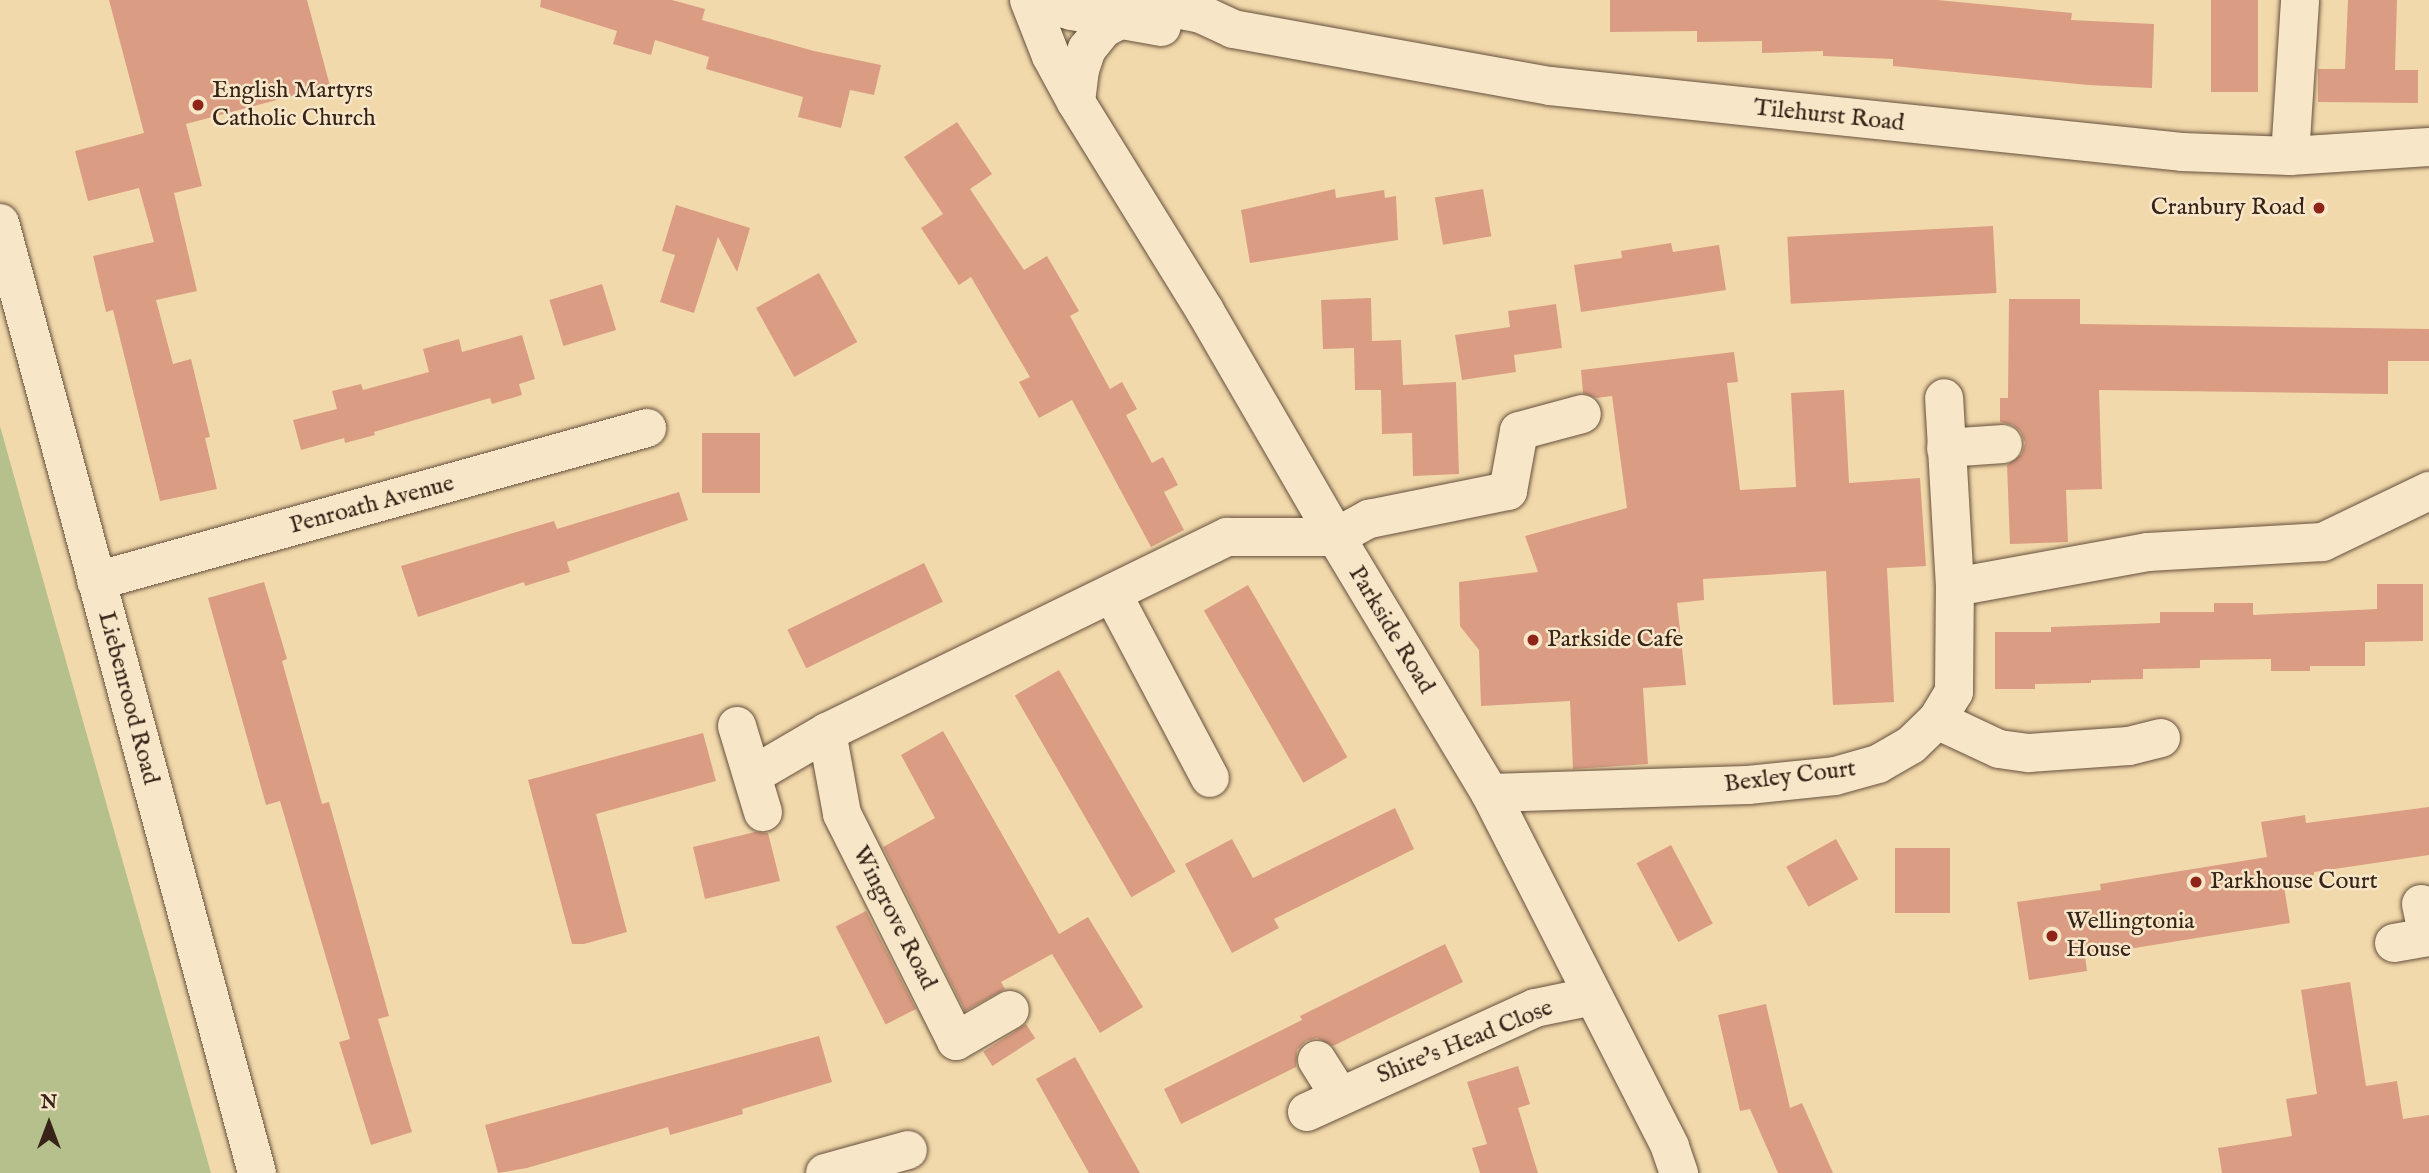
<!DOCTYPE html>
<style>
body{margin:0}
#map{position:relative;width:2429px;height:1173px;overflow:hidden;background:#f2d9ab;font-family:"IM FELL English",serif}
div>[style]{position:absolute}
.green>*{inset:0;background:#b5c08d}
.building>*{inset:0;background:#da9d83;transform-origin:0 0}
.roads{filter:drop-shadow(0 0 2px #66503d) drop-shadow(0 0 2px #66503d)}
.minor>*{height:38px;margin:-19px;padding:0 19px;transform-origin:19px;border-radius:19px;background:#f7e6c8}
.dots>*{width:19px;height:19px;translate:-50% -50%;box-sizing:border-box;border:4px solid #f7e6c8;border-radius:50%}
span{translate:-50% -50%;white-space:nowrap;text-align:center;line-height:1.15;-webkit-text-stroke:5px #f7e6c8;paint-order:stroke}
.poi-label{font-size:24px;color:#382318}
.left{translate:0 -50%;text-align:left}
.right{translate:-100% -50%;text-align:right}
.street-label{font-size:24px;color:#382318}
.north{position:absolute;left:14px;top:1089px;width:70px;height:70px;-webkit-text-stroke:5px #f7e6c8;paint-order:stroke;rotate:0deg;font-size:19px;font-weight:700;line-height:28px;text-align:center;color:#382318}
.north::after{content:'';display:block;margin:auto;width:24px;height:32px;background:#382318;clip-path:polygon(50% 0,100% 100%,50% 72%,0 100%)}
</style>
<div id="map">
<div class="green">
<i style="clip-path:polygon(0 426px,47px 594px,211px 1173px,0 1173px)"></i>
</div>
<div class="building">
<i style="clip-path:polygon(109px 0,307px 0,330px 86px,186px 124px,202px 186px,174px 193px,197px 291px,156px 300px,173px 364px,191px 359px,210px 437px,205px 438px,217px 489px,160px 501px,113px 310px,106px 312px,93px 256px,154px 242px,139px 188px,88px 201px,75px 151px,144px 133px)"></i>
<i style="clip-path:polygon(541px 0,672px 0,705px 9px,702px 20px,814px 51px,881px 65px,874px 95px,850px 90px,841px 128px,798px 117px,803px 97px,706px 69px,709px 57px,655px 40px,651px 55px,613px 44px,617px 31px,540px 7px)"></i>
<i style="clip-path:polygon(1610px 0,1937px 0,2072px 13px,2071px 20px,2154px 24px,2152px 88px,2088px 85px,1893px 66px,1893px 59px,1823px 56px,1823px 51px,1762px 53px,1762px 41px,1697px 42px,1697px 31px,1610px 32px)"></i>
<i style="left:2211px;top:0;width:47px;height:92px"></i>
<i style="clip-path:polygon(2348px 0,2397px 0,2395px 70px,2418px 70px,2418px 103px,2318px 102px,2318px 69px,2345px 69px)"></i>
<i style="clip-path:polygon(957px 122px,992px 174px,970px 189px,1024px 270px,1047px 256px,1079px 311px,1070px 316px,1110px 389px,1122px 382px,1137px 409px,1126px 415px,1152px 463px,1163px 457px,1178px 485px,1164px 492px,1184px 530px,1151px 547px,1072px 400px,1039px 418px,1019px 382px,1030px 377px,971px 277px,959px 285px,921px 228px,943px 214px,904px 157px)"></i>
<i style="clip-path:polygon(1335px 189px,1336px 198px,1384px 190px,1385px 198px,1396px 196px,1398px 240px,1250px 263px,1241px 210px)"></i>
<i style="left:1483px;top:189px;width:48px;height:49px;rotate:80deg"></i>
<i style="clip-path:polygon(676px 205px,750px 228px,737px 272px,718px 237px,694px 313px,660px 302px,675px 255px,662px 251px)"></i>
<i style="left:1993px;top:226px;width:67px;height:206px;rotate:87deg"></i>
<i style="clip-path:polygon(1671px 243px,1673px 252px,1719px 245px,1726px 290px,1581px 312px,1574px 265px,1622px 258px,1621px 251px)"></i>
<i style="left:819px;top:273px;width:79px;height:72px;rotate:61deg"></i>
<i style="left:602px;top:284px;width:48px;height:55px;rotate:73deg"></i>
<i style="clip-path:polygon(1371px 298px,1372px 341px,1401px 340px,1403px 385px,1456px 382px,1459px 474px,1413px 476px,1412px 433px,1382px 434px,1381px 390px,1355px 390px,1354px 348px,1323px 349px,1321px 300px)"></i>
<i style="clip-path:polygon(2009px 299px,2080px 299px,2080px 324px,2429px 329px,2429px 361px,2388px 361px,2388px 394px,2099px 390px,2102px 489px,2066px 490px,2068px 542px,2010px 544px,2007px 465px,2022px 454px,2025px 443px,2021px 432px,2013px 425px,2000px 422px,2000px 398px,2008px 398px)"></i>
<i style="clip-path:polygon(1556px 304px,1562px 348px,1514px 355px,1516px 372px,1462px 380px,1455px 335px,1510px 327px,1508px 311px)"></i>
<i style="clip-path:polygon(522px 335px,535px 379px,519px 384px,522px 395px,492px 404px,490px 398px,374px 432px,375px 435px,345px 443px,344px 438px,301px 450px,293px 420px,337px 409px,332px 391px,361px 384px,363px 390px,429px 372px,423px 349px,459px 339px,462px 352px)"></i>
<i style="clip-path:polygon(1734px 352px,1738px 382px,1727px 383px,1740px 490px,1796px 487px,1791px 393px,1844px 390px,1849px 483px,1920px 478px,1926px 566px,1887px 568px,1894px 702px,1833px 705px,1826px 571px,1703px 579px,1704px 600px,1677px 603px,1686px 685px,1643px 688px,1648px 764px,1573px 769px,1570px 701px,1481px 706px,1479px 650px,1460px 626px,1459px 582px,1538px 572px,1525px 536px,1627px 508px,1612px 396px,1597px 398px,1583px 393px,1581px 370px)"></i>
<i style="left:702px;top:433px;width:58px;height:60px"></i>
<i style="clip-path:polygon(679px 492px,688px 520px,567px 562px,570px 572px,525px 586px,524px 582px,418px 617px,401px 566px,554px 521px,557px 529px)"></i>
<i style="left:924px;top:563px;width:43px;height:152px;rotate:64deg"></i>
<i style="clip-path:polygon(264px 582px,287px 659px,282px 661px,322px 804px,329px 802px,389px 1016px,378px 1019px,412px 1132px,371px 1145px,339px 1042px,350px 1039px,280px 801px,266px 805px,208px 598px)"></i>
<i style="clip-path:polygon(2377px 584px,2423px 584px,2423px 641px,2365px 642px,2365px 666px,2310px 666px,2310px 671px,2271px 671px,2271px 659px,2200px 660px,2200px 668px,2143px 669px,2143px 679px,2091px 680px,2091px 683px,2035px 684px,2035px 689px,1995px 689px,1995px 632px,2051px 632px,2051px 627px,2160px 623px,2160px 612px,2214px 612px,2214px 603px,2253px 603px,2253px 615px,2377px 609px)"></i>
<i style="left:1248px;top:585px;width:199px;height:51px;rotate:60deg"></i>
<i style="left:1059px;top:670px;width:233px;height:51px;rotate:60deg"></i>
<i style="clip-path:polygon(943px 731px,1059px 934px,1088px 917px,1143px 1007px,1100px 1033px,1052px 954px,1001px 982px,1005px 989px,965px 1011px,883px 847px,935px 818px,901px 755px)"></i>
<i style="clip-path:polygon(703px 733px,716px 781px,596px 814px,627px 932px,584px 944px,572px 944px,528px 780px)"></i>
<i style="clip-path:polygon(2429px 807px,2429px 855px,2314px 872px,2314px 875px,2283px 881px,2290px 923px,2085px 956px,2087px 971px,2029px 980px,2017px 902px,2101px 890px,2100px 884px,2267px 857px,2261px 822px,2305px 815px,2306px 823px)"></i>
<i style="clip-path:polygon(1395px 808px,1414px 849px,1274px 919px,1279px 928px,1232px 953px,1185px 864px,1232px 839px,1253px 878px)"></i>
<i style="clip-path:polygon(755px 832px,768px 833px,780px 881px,705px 899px,693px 847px)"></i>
<i style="left:1836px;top:839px;width:46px;height:57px;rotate:61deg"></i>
<i style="left:1671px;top:845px;width:89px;height:39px;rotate:62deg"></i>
<i style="left:1895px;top:848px;width:55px;height:65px"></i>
<i style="left:866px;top:911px;width:110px;height:34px;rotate:63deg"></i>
<i style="clip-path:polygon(1445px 944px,1463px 982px,1333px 1046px,1317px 1038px,1306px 1041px,1297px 1050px,1296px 1067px,1181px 1124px,1164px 1089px,1302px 1020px,1300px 1016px)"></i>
<i style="clip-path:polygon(2350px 982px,2366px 1086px,2397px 1081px,2403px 1119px,2429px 1115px,2429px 1173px,2222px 1173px,2218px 1148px,2292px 1136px,2286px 1099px,2317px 1094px,2301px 990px)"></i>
<i style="clip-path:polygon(1766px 1004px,1790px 1108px,1802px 1103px,1833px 1173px,1778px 1173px,1750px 1109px,1740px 1111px,1718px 1015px)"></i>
<i style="left:1026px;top:1024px;width:17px;height:51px;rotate:57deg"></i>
<i style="clip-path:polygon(819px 1036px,832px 1082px,742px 1109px,743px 1114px,670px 1135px,668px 1127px,527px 1168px,498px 1173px,485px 1125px)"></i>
<i style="clip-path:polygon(1075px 1057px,1108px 1116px,1140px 1173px,1089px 1173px,1036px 1079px)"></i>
<i style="clip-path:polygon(1518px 1066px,1530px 1104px,1518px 1108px,1538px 1173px,1480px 1173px,1472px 1148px,1487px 1144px,1467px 1082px)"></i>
</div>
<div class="roads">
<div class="minor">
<i style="left:1029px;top:0;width:60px;rotate:68.6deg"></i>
<i style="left:1051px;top:56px;width:52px;rotate:61.5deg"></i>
<i style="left:1076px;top:102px;width:246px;rotate:58.3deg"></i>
<i style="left:1205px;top:311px;width:261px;rotate:59.9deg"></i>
<i style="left:1336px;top:537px;width:299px;rotate:59deg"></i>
<i style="left:1490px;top:793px;width:397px;rotate:63deg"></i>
<i style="left:1670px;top:1147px;width:28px;rotate:71deg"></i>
<i style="left:1032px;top:0;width:41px;rotate:15.4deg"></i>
<i style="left:1072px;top:11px;width:91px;rotate:10.1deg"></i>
<i style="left:1130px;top:0;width:72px;rotate:11.2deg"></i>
<i style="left:1201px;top:14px;width:35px;rotate:25deg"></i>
<i style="left:1233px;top:29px;width:322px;rotate:10.2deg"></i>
<i style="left:1550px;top:86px;width:635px;rotate:5.96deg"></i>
<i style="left:2182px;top:152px;width:108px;rotate:2.1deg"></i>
<i style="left:2290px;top:156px;width:139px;rotate:-3.7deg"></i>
<i style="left:1076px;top:102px;width:32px;rotate:-83deg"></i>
<i style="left:1080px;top:70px;width:22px;rotate:-72deg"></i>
<i style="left:1087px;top:49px;width:26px;rotate:-51deg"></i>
<i style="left:1103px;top:29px;width:19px;rotate:-28deg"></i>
<i style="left:2290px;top:156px;width:156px;rotate:-86.3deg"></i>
<i style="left:0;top:223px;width:984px;rotate:74.86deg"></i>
<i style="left:1946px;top:448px;width:57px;rotate:-4deg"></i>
<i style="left:96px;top:581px;width:572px;rotate:-15.52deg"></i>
<i style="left:1955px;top:587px;width:196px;rotate:-10.3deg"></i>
<i style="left:2148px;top:552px;width:175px;rotate:-3.3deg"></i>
<i style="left:2323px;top:542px;width:118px;rotate:-25.7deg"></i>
<i style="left:1113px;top:595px;width:207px;rotate:62.1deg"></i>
<i style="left:1937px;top:720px;width:68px;rotate:25.1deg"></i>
<i style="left:1999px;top:749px;width:30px;rotate:8deg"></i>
<i style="left:2029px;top:753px;width:100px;rotate:-4deg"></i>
<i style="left:2129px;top:746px;width:33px;rotate:-14deg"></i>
<i style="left:737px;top:726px;width:90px;rotate:73.2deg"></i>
<i style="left:827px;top:732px;width:83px;rotate:79.6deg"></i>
<i style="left:842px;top:814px;width:254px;rotate:63.3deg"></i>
<i style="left:956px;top:1041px;width:62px;rotate:-29.9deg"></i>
<i style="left:753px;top:775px;width:86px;rotate:-30.2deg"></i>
<i style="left:827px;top:732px;width:445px;rotate:-26deg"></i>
<i style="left:1227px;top:537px;width:109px"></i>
<i style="left:1336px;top:537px;width:38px;rotate:-29deg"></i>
<i style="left:1369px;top:519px;width:142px;rotate:-11.4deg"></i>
<i style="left:1508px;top:491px;width:61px;rotate:-79.6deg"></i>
<i style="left:1519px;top:431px;width:65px;rotate:-15.1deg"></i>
<i style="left:1490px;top:793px;width:258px;rotate:-1.8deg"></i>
<i style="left:1748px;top:785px;width:87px;rotate:-5.9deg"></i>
<i style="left:1835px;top:776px;width:45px;rotate:-15.6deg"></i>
<i style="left:1878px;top:764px;width:38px;rotate:-30deg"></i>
<i style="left:1911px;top:745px;width:36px;rotate:-44deg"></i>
<i style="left:1937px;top:720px;width:33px;rotate:-59deg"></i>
<i style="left:1954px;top:692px;width:105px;rotate:-89.5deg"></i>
<i style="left:1955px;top:587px;width:189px;rotate:-93.3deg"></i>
<i style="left:2421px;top:904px;width:34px;rotate:78deg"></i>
<i style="left:2394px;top:943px;width:36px;rotate:-10deg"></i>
<i style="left:1317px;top:1060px;width:41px;rotate:57.8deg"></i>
<i style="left:1307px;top:1112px;width:251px;rotate:-24.5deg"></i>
<i style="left:1535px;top:1008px;width:59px;rotate:-11.7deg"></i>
<i style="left:825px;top:1173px;width:86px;rotate:-15.5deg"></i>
</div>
</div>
<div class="dots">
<i style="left:198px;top:105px;background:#8f2418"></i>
<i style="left:2319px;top:208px;background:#8f2418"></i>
<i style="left:1533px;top:640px;background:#8f2418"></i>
<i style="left:2196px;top:882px;background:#8f2418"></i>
<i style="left:2052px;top:936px;background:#8f2418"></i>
</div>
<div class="poi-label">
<span class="left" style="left:212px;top:105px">English Martyrs<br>Catholic Church</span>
<span class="right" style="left:2305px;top:208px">Cranbury Road</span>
<span class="left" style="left:1547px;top:640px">Parkside Cafe</span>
<span class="left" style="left:2210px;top:882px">Parkhouse Court</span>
<span class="left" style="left:2066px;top:936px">Wellingtonia<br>House</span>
</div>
<div class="street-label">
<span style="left:1829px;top:116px;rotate:6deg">Tilehurst Road</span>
<span style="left:372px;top:505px;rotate:-15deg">Penroath Avenue</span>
<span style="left:1391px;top:630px;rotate:59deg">Parkside Road</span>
<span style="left:128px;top:698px;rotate:75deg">Liebenrood Road</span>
<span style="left:1790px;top:777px;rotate:-7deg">Bexley Court</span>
<span style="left:894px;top:918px;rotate:63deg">Wingrove Road</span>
<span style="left:1465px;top:1042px;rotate:-22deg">Shire's Head Close</span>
</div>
<div class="north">N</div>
</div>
